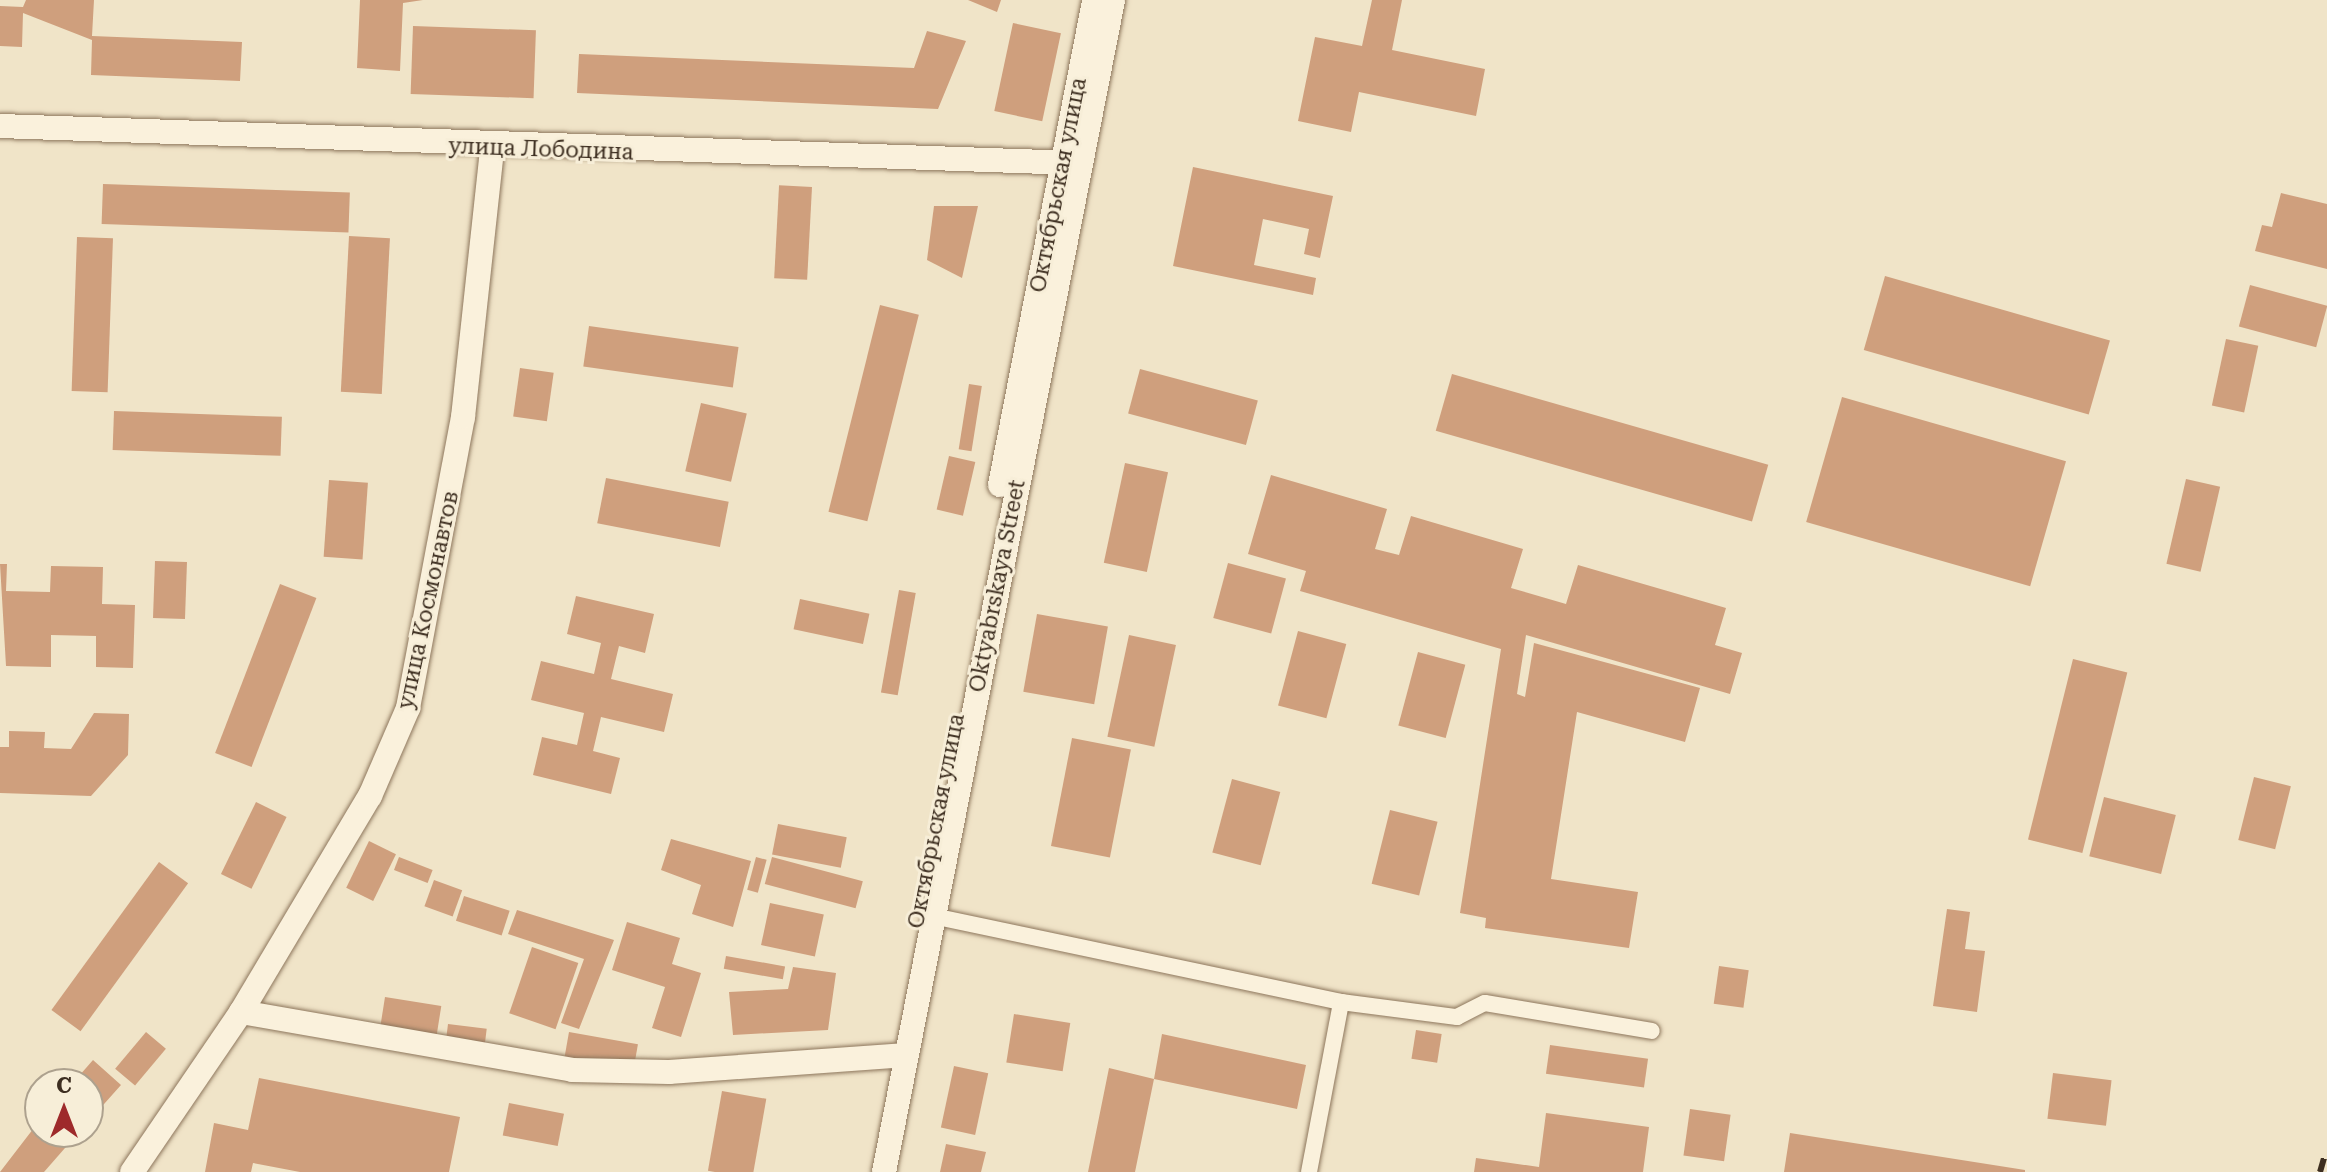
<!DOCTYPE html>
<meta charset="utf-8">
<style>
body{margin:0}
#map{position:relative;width:2327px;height:1172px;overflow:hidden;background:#f0e4c8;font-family:"Roboto Serif",serif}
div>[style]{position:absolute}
.building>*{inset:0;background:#cf9f7d;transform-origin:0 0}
.roads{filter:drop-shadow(0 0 2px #8d765c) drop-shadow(0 0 2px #8d765c)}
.street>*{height:16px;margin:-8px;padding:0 8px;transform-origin:8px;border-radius:8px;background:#faf1dc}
.secondary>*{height:24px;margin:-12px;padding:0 12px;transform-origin:12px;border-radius:12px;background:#faf1dc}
.rail>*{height:6px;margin-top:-3px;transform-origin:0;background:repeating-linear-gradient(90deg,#3d2e20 0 14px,transparent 0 28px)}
span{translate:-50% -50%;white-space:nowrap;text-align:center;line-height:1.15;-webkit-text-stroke:6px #f7eed8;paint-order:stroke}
.street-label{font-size:22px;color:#3d2e20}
.north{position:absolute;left:24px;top:1068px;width:80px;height:80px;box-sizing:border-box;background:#f7eed8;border:2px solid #ada18e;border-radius:50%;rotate:0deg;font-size:22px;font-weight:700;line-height:32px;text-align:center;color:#3d2e20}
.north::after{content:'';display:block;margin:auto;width:28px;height:36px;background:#9e2a2b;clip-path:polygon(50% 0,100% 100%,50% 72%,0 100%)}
</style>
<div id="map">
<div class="building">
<i style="clip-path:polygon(26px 0,94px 0,92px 36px,242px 42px,240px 81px,91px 75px,92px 40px,23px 13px,22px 47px,0 46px,0 6px,23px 7px)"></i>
<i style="clip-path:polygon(360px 0,423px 0,403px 3px,400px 71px,357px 68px)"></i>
<i style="clip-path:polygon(968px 0,1001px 0,997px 12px)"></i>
<i style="clip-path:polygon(1372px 0,1402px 0,1392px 50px,1485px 69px,1476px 116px,1359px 92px,1351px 132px,1298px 121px,1315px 37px,1362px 46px)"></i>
<i style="left:1013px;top:23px;width:49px;height:90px;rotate:12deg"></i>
<i style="left:413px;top:26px;width:123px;height:68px;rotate:2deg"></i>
<i style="clip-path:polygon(927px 31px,966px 41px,938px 109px,577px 93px,579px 54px,914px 68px)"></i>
<i style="clip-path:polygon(1193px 167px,1333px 196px,1320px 258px,1304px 254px,1309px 229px,1263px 219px,1254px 265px,1316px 278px,1313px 295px,1173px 266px)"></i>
<i style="left:103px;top:184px;width:247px;height:40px;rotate:2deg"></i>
<i style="left:812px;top:187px;width:93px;height:33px;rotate:93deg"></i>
<i style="clip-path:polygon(2281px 193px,2327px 204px,2327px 269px,2255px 251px,2262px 225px,2272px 227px)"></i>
<i style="clip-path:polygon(934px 206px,978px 206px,962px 278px,927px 260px)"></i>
<i style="left:349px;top:236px;width:41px;height:156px;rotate:3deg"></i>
<i style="left:77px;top:237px;width:36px;height:154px;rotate:2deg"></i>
<i style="left:1885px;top:276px;width:234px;height:77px;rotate:16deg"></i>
<i style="left:2250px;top:285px;width:80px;height:43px;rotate:15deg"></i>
<i style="left:880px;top:305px;width:40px;height:213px;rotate:14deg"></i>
<i style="left:589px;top:326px;width:151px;height:41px;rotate:8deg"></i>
<i style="left:2226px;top:339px;width:33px;height:68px;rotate:12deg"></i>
<i style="left:520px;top:368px;width:34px;height:49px;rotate:8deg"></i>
<i style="left:1140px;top:369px;width:122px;height:46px;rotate:15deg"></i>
<i style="left:1452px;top:374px;width:329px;height:59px;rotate:16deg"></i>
<i style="left:969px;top:384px;width:13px;height:66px;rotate:9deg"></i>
<i style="left:1842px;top:397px;width:233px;height:130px;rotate:16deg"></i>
<i style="left:701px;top:403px;width:47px;height:70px;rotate:13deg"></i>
<i style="left:114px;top:411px;width:168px;height:39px;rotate:2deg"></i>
<i style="left:949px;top:456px;width:27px;height:55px;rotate:13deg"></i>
<i style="left:1125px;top:463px;width:44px;height:102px;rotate:12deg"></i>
<i style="clip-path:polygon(1271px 475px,1387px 509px,1375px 549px,1399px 555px,1411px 516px,1523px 549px,1511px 588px,1566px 604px,1578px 565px,1726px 608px,1715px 645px,1742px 653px,1730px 694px,1526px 635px,1517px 694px,1525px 697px,1534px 643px,1700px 688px,1685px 742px,1577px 712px,1551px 879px,1638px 892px,1629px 948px,1485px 928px,1486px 918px,1460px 913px,1501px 649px,1300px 591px,1306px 571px,1248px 554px)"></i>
<i style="left:606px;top:478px;width:125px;height:46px;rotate:11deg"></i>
<i style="left:2186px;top:479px;width:35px;height:87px;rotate:13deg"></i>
<i style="left:329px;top:480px;width:39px;height:77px;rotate:4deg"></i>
<i style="left:155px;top:561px;width:32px;height:57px;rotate:2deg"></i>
<i style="left:1228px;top:563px;width:60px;height:57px;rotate:15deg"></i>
<i style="clip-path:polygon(0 564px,7px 564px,6px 591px,50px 592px,51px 566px,103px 567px,102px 604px,135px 605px,133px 668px,96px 667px,96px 636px,51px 635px,51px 667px,6px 666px)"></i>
<i style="left:280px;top:584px;width:39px;height:181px;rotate:21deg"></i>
<i style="left:899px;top:590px;width:17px;height:104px;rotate:10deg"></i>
<i style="clip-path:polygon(576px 596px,654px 614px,645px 653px,619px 646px,611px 679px,673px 694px,664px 732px,601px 717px,593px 751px,620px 758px,611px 794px,533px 775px,542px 737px,577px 745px,584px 713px,531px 700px,541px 661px,594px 674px,601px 643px,567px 634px)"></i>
<i style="left:800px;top:599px;width:71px;height:31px;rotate:12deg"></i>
<i style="left:1037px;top:614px;width:72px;height:79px;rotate:10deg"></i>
<i style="left:1298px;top:631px;width:50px;height:77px;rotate:15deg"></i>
<i style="left:1129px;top:635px;width:48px;height:104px;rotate:12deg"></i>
<i style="left:1418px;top:652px;width:49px;height:76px;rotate:15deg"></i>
<i style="left:2073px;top:659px;width:56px;height:186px;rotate:14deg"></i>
<i style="clip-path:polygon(94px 713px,129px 714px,128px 755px,91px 796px,0 793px,0 747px,9px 747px,9px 731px,45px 732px,44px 748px,71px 749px)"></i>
<i style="left:1072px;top:738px;width:60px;height:110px;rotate:11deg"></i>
<i style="left:2254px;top:777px;width:38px;height:65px;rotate:14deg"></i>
<i style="left:1232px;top:779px;width:50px;height:76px;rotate:15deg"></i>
<i style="left:2104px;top:797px;width:74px;height:61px;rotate:14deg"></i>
<i style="left:256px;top:802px;width:34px;height:80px;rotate:26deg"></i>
<i style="left:1390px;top:810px;width:49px;height:76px;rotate:14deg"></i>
<i style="left:778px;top:824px;width:70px;height:31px;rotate:11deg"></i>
<i style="clip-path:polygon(671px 839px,751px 861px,733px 927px,692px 914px,701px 885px,661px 870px)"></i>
<i style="left:369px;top:841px;width:30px;height:52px;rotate:26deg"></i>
<i style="left:399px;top:857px;width:36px;height:14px;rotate:21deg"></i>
<i style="left:756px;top:857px;width:11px;height:34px;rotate:15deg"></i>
<i style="left:772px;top:857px;width:94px;height:28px;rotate:15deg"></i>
<i style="left:159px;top:862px;width:36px;height:183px;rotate:36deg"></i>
<i style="left:434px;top:880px;width:30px;height:28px;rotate:20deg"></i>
<i style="left:464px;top:896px;width:48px;height:26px;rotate:18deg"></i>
<i style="left:770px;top:903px;width:55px;height:43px;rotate:12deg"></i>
<i style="clip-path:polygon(1947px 909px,1970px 912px,1965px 949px,1985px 951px,1977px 1012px,1933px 1006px)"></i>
<i style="clip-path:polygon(517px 910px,614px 940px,579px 1029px,561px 1023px,584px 959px,508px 934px)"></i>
<i style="clip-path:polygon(627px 922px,680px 938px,672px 964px,701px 973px,681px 1037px,652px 1028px,665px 987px,612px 970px)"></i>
<i style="left:532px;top:947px;width:49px;height:70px;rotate:19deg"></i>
<i style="left:726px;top:956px;width:60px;height:13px;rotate:10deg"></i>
<i style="left:1719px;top:966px;width:30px;height:38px;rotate:8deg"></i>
<i style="clip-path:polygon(793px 967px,836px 973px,828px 1030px,733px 1035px,729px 992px,788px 989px)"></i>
<i style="left:385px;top:997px;width:57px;height:29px;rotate:9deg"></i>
<i style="left:1014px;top:1014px;width:57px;height:49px;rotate:9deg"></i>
<i style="left:448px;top:1024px;width:39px;height:16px;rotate:7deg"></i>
<i style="left:1416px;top:1030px;width:26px;height:29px;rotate:9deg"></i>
<i style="left:146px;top:1032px;width:26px;height:48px;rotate:40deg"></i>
<i style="left:569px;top:1032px;width:70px;height:28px;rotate:10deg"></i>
<i style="clip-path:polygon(1162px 1034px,1306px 1065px,1297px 1109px,1154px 1079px,1135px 1172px,1088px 1172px,1109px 1068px,1154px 1079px)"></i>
<i style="left:1550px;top:1045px;width:99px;height:29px;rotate:8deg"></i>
<i style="clip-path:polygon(93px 1060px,121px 1085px,88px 1122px,88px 1084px,72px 1084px)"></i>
<i style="left:954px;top:1066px;width:35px;height:63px;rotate:12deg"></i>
<i style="left:2053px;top:1073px;width:59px;height:46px;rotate:7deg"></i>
<i style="clip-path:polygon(259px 1078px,460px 1117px,449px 1172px,300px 1172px,253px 1163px,251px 1172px,205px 1172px,214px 1123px,248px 1130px)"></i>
<i style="left:722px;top:1091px;width:45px;height:81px;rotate:10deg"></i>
<i style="left:509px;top:1103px;width:56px;height:33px;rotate:11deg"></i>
<i style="left:1690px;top:1109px;width:41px;height:47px;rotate:8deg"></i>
<i style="clip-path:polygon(1546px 1113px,1649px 1127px,1643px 1172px,1474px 1172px,1476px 1158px,1539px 1167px)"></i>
<i style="clip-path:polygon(40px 1120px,40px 1132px,79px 1132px,44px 1172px,0 1172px)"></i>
<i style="clip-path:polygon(1790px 1133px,2025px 1170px,2025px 1172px,1784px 1172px)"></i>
<i style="clip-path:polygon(946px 1144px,986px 1152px,981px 1172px,940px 1172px)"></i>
</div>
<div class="roads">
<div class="street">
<i style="left:933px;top:916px;width:417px;rotate:11.9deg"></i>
<i style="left:1341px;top:1002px;width:117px;rotate:7.4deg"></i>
<i style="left:1457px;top:1017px;width:31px;rotate:-27deg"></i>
<i style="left:1485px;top:1003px;width:169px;rotate:9.5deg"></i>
<i style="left:1309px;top:1172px;width:173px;rotate:-79.3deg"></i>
</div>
<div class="secondary">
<i style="left:0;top:126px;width:1078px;rotate:1.97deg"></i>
<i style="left:1000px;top:485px;width:494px;rotate:-79deg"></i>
<i style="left:241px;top:1012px;width:252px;rotate:-59.2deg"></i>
<i style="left:370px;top:796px;width:96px;rotate:-66.6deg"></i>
<i style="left:408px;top:708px;width:296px;rotate:-79.3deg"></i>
<i style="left:463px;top:417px;width:271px;rotate:-83.8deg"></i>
<i style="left:132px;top:1172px;width:194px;rotate:-55.7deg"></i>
<i style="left:241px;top:1012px;width:336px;rotate:9.9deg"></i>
<i style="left:572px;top:1070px;width:97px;rotate:1.2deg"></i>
<i style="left:669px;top:1072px;width:238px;rotate:-4.1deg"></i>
<i style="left:884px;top:1172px;width:1194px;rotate:-78.94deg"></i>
</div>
</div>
<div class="rail">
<i style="left:2320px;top:1172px;width:26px;rotate:-74deg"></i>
</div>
<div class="street-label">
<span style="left:541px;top:149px;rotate:2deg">улица Лободина</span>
<span style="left:1058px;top:185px;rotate:-79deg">Октябрьская улица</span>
<span style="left:997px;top:586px;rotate:-79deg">Oktyabrskaya Street</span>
<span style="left:428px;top:600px;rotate:-78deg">улица Космонавтов</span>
<span style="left:936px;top:821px;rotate:-79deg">Октябрьская улица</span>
</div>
<div class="north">С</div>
</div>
